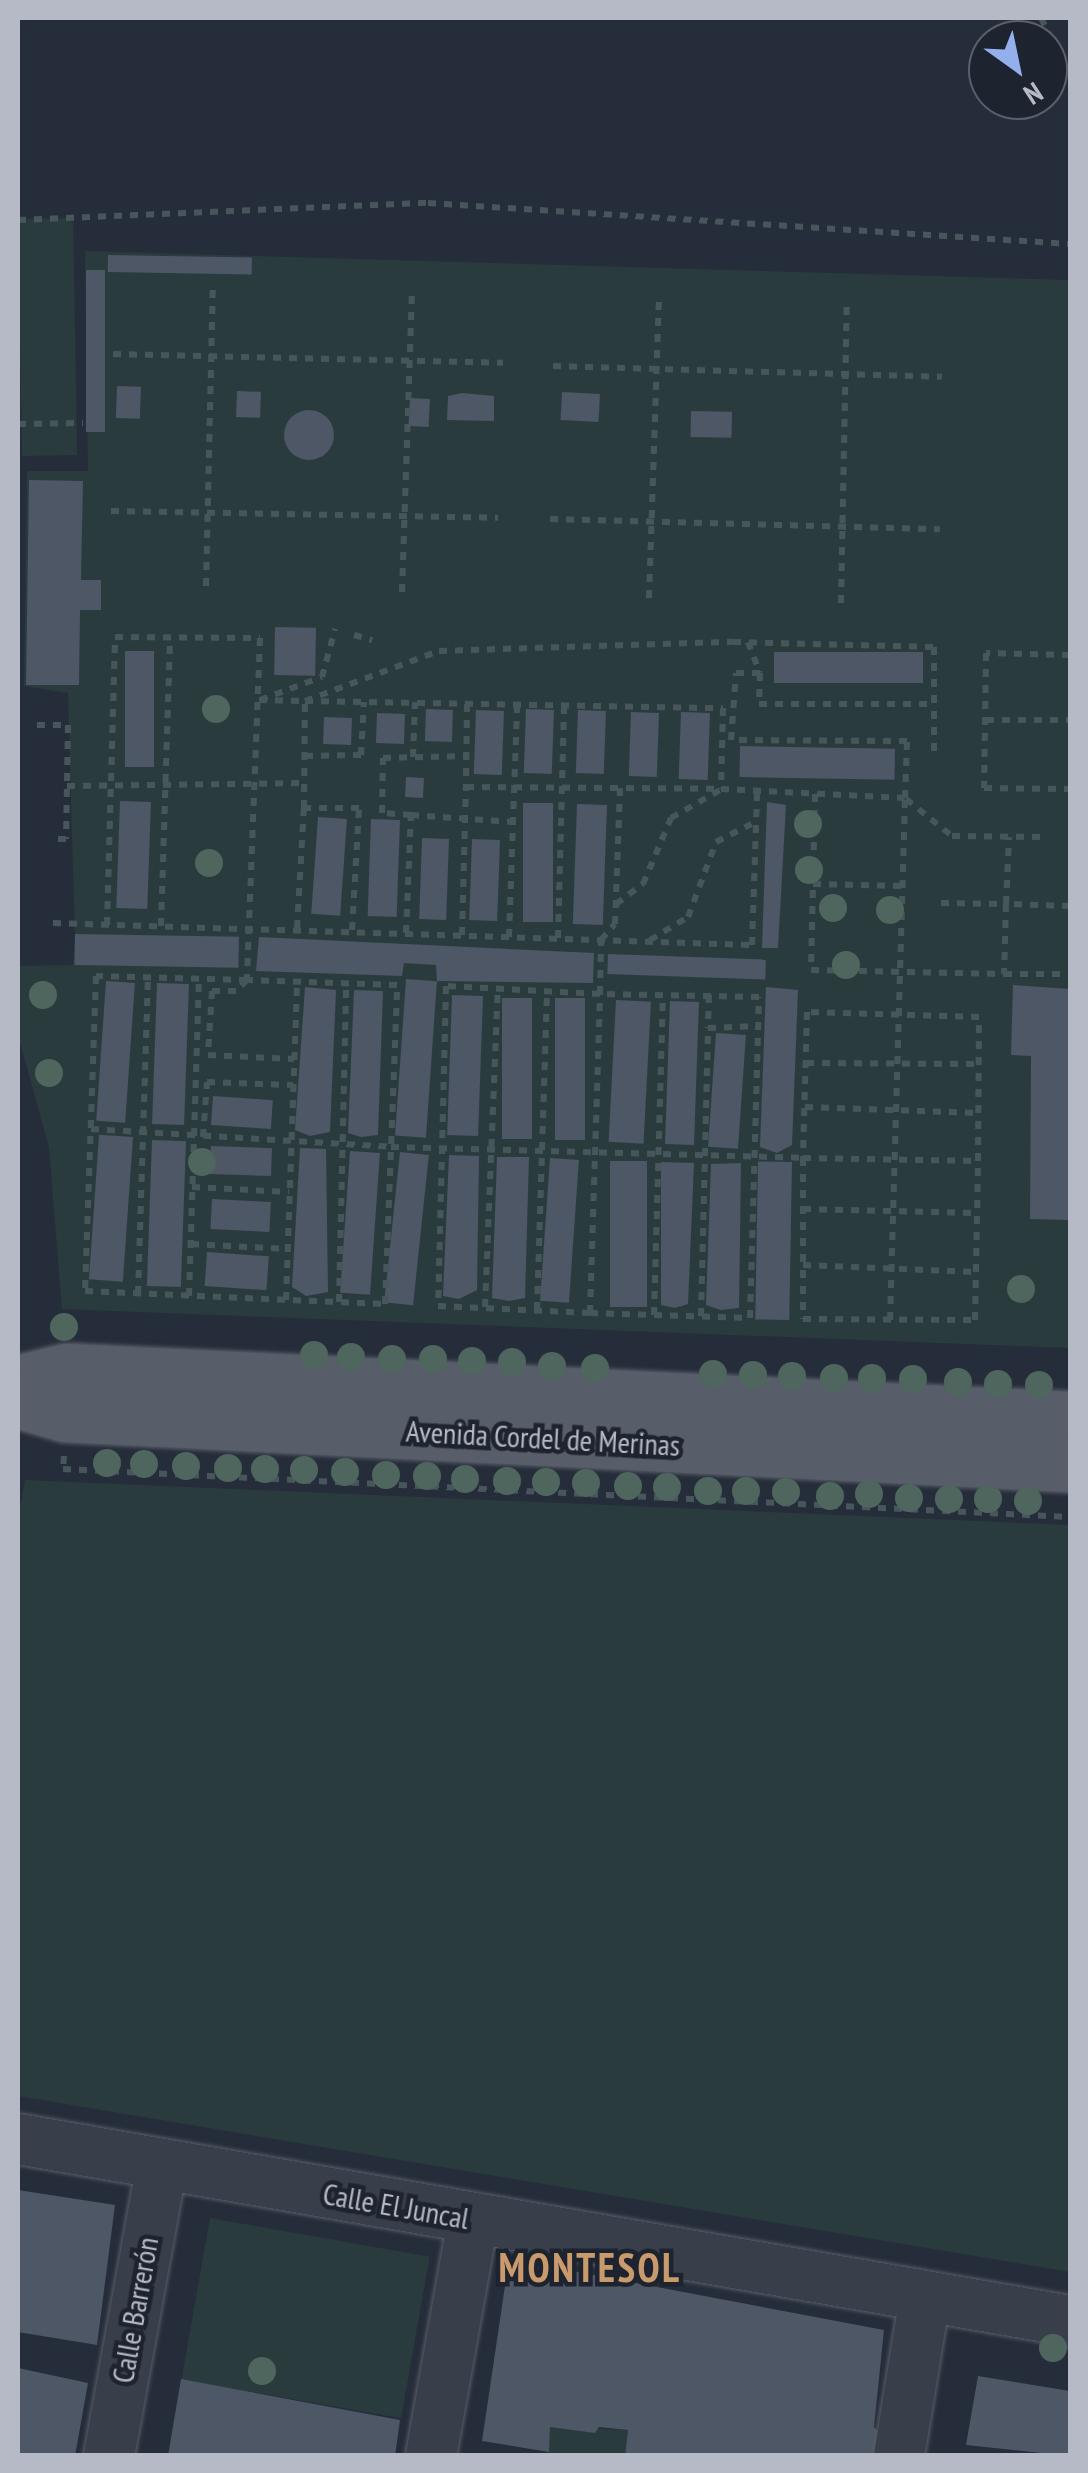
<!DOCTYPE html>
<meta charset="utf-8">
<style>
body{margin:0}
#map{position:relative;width:1088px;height:2473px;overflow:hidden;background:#262d3a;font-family:"PT Sans Narrow",sans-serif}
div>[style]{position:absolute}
.green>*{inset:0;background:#2a3b3d;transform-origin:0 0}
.building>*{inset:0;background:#4e5765;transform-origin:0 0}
.round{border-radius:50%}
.path>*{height:6px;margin-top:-3px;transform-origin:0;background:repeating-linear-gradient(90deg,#47565a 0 8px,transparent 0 16px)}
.roads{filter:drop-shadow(0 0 2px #575d68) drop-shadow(0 0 2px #575d68)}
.minor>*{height:50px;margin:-25px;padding:0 25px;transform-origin:25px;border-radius:25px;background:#393f4a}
.major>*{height:55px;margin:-27.5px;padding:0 27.5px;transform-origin:27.5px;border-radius:27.5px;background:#575e6a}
.trees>*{width:28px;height:28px;margin:-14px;border-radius:50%;background:#4e665d}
span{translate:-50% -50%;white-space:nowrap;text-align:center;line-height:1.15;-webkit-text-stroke:9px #1e242f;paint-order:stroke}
.street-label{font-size:30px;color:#b5bac6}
.district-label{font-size:40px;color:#c99b6c;font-weight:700;letter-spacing:2.5px}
.frame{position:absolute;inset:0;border:20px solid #b5bac6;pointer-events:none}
.north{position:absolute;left:968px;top:20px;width:100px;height:100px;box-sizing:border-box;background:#1e242f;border:2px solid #5a606b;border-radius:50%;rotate:147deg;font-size:28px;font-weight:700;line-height:40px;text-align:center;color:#b5bac6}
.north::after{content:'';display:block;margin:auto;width:35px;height:45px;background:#93afed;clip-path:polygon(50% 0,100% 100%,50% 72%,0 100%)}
</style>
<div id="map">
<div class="green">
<i style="left:73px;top:218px;width:237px;height:55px;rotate:89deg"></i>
<i style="clip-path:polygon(85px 251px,1070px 280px,1070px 1348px,62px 1309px,49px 1147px,18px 1035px,18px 966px,73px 965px,75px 938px,68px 693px,24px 686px,27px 471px,88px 471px)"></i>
<i style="clip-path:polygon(25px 1480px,1070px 1525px,1070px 2272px,18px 2096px,18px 1518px)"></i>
<i style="left:210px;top:2218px;width:223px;height:164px;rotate:10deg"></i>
<i style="clip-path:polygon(550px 2427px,628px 2430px,625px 2455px,547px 2456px)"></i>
</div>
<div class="building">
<i style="left:108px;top:255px;width:144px;height:17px;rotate:1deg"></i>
<i style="left:86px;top:270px;width:19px;height:162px"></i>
<i style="left:117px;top:386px;width:24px;height:32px;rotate:2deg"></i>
<i style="left:237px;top:391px;width:24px;height:26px;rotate:2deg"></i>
<i style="left:562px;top:392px;width:38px;height:28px;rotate:3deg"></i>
<i style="clip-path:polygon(462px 393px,494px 396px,494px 421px,447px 420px,448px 396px)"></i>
<i style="left:410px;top:398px;width:20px;height:28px;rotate:3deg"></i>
<i class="round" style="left:284px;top:410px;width:50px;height:50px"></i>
<i style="left:691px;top:411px;width:41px;height:26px;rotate:1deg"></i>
<i style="clip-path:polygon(29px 480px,83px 481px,81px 580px,101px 580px,101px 610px,80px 610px,79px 685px,26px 685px)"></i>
<i style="left:275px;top:627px;width:41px;height:48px;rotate:1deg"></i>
<i style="left:125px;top:651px;width:29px;height:116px"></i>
<i style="left:774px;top:652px;width:149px;height:31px"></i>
<i style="left:426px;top:709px;width:27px;height:32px;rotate:2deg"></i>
<i style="left:526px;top:709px;width:28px;height:64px;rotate:2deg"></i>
<i style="left:476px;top:710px;width:28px;height:64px;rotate:2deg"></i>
<i style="left:578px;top:710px;width:28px;height:63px;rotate:2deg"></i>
<i style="left:631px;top:712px;width:28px;height:64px;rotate:2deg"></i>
<i style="left:681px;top:712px;width:29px;height:67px;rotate:2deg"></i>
<i style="left:377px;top:713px;width:28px;height:30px;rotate:2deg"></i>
<i style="left:324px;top:717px;width:28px;height:27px;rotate:2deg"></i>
<i style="left:740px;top:746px;width:155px;height:31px;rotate:1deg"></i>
<i style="left:406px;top:777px;width:18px;height:20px;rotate:3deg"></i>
<i style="left:120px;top:801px;width:31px;height:107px;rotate:2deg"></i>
<i style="clip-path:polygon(767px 802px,786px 805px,778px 948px,762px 948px)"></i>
<i style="left:523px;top:803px;width:30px;height:119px"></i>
<i style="left:577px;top:804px;width:30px;height:120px;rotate:2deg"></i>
<i style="left:318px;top:817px;width:29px;height:97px;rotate:4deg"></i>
<i style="left:371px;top:819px;width:29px;height:97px;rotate:2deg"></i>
<i style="left:422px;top:838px;width:27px;height:81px;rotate:2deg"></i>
<i style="left:472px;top:839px;width:28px;height:81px;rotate:2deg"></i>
<i style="left:75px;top:934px;width:164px;height:31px;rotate:1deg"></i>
<i style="clip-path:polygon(259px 937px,594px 953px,593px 983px,437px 981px,436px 965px,404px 963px,402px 976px,256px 971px)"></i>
<i style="left:608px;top:954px;width:158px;height:20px;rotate:2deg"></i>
<i style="left:406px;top:979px;width:31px;height:157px;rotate:4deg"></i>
<i style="left:106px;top:981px;width:29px;height:140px;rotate:4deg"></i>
<i style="left:157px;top:983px;width:32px;height:141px;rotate:2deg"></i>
<i style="clip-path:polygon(1013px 985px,1070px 989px,1070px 1220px,1030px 1219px,1031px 1056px,1011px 1055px)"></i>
<i style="clip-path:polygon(305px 987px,336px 990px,330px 1132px,310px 1136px,295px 1130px)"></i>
<i style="clip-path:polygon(766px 987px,798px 990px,792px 1145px,777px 1153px,760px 1147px)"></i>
<i style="clip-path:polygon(354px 990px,383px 991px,378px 1135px,361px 1137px,348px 1133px)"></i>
<i style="left:452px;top:995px;width:31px;height:140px;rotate:2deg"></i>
<i style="left:502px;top:998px;width:30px;height:141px"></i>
<i style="left:555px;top:998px;width:30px;height:142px"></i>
<i style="left:616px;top:1000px;width:35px;height:142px;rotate:3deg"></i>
<i style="left:670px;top:1001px;width:29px;height:143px;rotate:2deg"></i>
<i style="left:716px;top:1033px;width:30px;height:114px;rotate:4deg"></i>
<i style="left:213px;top:1096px;width:60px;height:29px;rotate:4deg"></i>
<i style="left:133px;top:1137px;width:145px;height:34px;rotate:94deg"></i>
<i style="left:152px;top:1140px;width:34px;height:146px;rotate:2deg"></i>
<i style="left:211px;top:1146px;width:61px;height:28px;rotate:2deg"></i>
<i style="clip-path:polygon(300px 1148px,326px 1149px,328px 1292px,306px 1296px,292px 1287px)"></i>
<i style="left:350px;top:1151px;width:30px;height:142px;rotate:4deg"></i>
<i style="left:400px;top:1152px;width:29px;height:151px;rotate:6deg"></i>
<i style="clip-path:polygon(449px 1155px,479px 1156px,477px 1290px,459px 1299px,443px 1296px)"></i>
<i style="clip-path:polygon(497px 1157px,529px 1157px,525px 1298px,509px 1301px,492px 1298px)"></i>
<i style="left:550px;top:1158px;width:29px;height:143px;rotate:4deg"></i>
<i style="left:610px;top:1161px;width:37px;height:146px"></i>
<i style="clip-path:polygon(661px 1162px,694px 1163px,688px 1304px,675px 1308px,661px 1305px)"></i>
<i style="left:792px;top:1162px;width:158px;height:34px;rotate:91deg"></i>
<i style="clip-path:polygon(741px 1163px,739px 1308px,721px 1310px,706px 1305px,711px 1164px)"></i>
<i style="left:212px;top:1199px;width:59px;height:30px;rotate:3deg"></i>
<i style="left:207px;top:1252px;width:62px;height:34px;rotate:4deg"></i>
<i style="clip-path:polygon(18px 2190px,115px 2205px,97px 2345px,18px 2332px)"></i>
<i style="clip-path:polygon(509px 2259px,884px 2330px,874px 2427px,888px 2444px,886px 2456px,625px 2456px,628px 2430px,599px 2427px,595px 2433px,550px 2427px,549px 2452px,482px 2441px)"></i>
<i style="clip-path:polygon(18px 2368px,88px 2383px,75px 2456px,18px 2456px)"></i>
<i style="clip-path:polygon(978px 2376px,1070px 2391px,1070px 2456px,966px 2445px)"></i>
<i style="clip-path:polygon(181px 2379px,400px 2420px,395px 2456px,168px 2456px)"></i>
</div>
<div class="path">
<i style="left:1041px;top:18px;width:65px;rotate:63.4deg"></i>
<i style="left:18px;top:220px;width:410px;rotate:-2.4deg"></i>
<i style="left:428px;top:203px;width:643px;rotate:3.65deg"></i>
<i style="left:113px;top:354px;width:390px;rotate:1.3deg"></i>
<i style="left:553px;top:366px;width:389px;rotate:1.6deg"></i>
<i style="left:18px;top:424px;width:65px;rotate:-0.9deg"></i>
<i style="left:111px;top:511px;width:387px;rotate:1deg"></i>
<i style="left:550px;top:519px;width:390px;rotate:1.5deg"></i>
<i style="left:206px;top:586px;width:304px;rotate:-88.7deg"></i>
<i style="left:402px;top:592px;width:303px;rotate:-88.1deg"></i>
<i style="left:649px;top:598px;width:301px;rotate:-88.1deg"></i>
<i style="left:841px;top:603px;width:302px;rotate:-88.9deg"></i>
<i style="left:354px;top:635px;width:19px;rotate:16deg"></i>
<i style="left:748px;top:642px;width:33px;rotate:69deg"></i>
<i style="left:760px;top:673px;width:31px;rotate:92deg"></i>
<i style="left:759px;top:704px;width:175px"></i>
<i style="left:1070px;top:655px;width:84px;rotate:-178.6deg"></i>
<i style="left:986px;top:653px;width:135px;rotate:90.8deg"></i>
<i style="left:984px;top:788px;width:86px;rotate:0.7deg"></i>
<i style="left:259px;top:700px;width:46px;rotate:1.2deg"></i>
<i style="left:305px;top:701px;width:143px;rotate:-20.5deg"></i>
<i style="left:439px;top:651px;width:294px;rotate:-1.8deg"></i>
<i style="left:733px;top:642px;width:201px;rotate:1.4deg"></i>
<i style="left:934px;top:647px;width:107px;rotate:90deg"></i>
<i style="left:260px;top:700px;width:66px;rotate:-20.4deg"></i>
<i style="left:322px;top:677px;width:50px;rotate:-74.8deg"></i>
<i style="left:467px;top:704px;width:83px;rotate:90.7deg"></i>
<i style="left:466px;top:787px;width:255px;rotate:0.4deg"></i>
<i style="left:986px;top:720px;width:84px"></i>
<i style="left:37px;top:725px;width:31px"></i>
<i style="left:68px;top:725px;width:114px;rotate:91deg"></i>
<i style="left:66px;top:839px;width:14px;rotate:180deg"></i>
<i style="left:731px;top:740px;width:67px;rotate:-85.7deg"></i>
<i style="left:736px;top:673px;width:24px"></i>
<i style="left:305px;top:756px;width:56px;rotate:-1deg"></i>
<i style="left:361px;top:755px;width:53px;rotate:-86.8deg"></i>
<i style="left:413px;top:757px;width:55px;rotate:-87.9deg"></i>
<i style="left:67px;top:786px;width:238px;rotate:-0.7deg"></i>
<i style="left:815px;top:794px;width:176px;rotate:91.3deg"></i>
<i style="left:811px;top:970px;width:193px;rotate:1.2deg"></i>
<i style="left:906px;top:799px;width:59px;rotate:38.8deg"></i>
<i style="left:952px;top:836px;width:96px;rotate:0.6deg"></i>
<i style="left:411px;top:815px;width:102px;rotate:3.9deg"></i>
<i style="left:813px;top:884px;width:92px;rotate:1.2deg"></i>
<i style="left:941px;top:903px;width:65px;rotate:0.9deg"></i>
<i style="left:1006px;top:904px;width:67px;rotate:-87.4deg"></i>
<i style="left:616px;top:904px;width:34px;rotate:-37deg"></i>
<i style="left:643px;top:884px;width:72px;rotate:-67deg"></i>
<i style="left:671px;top:818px;width:56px;rotate:-29.7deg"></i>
<i style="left:1070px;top:906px;width:64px;rotate:-178.2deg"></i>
<i style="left:1006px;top:904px;width:70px;rotate:91.6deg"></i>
<i style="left:1004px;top:974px;width:66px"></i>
<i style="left:53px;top:923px;width:699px;rotate:1.8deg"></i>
<i style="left:752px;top:945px;width:153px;rotate:-88.1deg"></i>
<i style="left:107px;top:925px;width:288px;rotate:-88.4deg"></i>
<i style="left:115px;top:637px;width:145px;rotate:0.4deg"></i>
<i style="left:260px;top:638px;width:342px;rotate:92.2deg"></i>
<i style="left:247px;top:980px;width:151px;rotate:-178.5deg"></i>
<i style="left:96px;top:976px;width:315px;rotate:92deg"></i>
<i style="left:85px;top:1291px;width:300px;rotate:2.5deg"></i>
<i style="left:385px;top:1304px;width:319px;rotate:-87.8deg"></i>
<i style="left:397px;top:985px;width:150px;rotate:-178.1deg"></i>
<i style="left:247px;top:980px;width:16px;rotate:135deg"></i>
<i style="left:236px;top:991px;width:24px;rotate:180deg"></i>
<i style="left:212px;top:991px;width:64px;rotate:93.6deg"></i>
<i style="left:208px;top:1055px;width:86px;rotate:2.7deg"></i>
<i style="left:161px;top:926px;width:288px;rotate:-88.2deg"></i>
<i style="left:297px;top:928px;width:120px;rotate:-86.7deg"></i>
<i style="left:352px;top:930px;width:122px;rotate:-86.7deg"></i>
<i style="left:359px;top:808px;width:55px;rotate:180deg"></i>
<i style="left:304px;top:808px;width:107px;rotate:-89.5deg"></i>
<i style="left:305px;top:701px;width:418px;rotate:1deg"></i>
<i style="left:723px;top:708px;width:81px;rotate:91.4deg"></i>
<i style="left:721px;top:789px;width:184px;rotate:2.8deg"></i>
<i style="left:905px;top:798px;width:57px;rotate:-88deg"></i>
<i style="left:907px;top:741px;width:173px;rotate:-179.7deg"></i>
<i style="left:406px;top:933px;width:118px;rotate:-87.6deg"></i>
<i style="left:411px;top:815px;width:29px;rotate:-176deg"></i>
<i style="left:382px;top:813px;width:55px;rotate:-89deg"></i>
<i style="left:383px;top:758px;width:84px;rotate:-1.4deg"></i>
<i style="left:462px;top:935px;width:148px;rotate:-88.5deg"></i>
<i style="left:509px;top:937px;width:233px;rotate:-88deg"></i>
<i style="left:558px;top:938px;width:233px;rotate:-88.5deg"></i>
<i style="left:650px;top:940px;width:44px;rotate:-31.2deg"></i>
<i style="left:688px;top:917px;width:80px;rotate:-69.5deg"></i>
<i style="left:716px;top:842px;width:44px;rotate:-27.1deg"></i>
<i style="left:709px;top:995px;width:33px;rotate:92deg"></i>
<i style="left:708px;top:1028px;width:50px;rotate:-2.3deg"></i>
<i style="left:806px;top:1063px;width:173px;rotate:0.3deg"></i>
<i style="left:805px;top:1107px;width:173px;rotate:2deg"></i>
<i style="left:91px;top:1129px;width:301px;rotate:3.4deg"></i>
<i style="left:391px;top:1147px;width:412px;rotate:1.5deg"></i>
<i style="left:803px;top:1158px;width:161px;rotate:90deg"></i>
<i style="left:803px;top:1319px;width:172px;rotate:0.3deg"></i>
<i style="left:975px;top:1320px;width:159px;rotate:-88.9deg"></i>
<i style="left:978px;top:1161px;width:144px;rotate:-89.6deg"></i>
<i style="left:979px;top:1017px;width:172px;rotate:-178.3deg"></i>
<i style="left:807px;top:1012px;width:146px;rotate:91.6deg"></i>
<i style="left:803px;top:1158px;width:175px;rotate:1deg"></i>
<i style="left:203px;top:1137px;width:55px;rotate:-85.8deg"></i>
<i style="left:207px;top:1082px;width:86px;rotate:2deg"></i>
<i style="left:192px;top:1187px;width:97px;rotate:3deg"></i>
<i style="left:803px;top:1209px;width:174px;rotate:1.3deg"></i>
<i style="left:191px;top:1244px;width:97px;rotate:3deg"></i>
<i style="left:803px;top:1265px;width:173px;rotate:2.3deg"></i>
<i style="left:138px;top:1294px;width:317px;rotate:-88.2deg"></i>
<i style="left:189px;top:1296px;width:317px;rotate:-88.2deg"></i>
<i style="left:286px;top:1300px;width:318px;rotate:-88deg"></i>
<i style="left:339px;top:1302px;width:318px;rotate:-88.7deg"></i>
<i style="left:485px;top:1307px;width:318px;rotate:-87.7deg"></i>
<i style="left:537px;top:1310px;width:319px;rotate:-88.2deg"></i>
<i style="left:590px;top:1313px;width:160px;rotate:1.8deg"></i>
<i style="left:750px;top:1318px;width:321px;rotate:-88.4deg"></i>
<i style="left:759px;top:997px;width:159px;rotate:-178.9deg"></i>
<i style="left:600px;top:994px;width:154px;rotate:-177deg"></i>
<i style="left:446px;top:986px;width:320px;rotate:91.4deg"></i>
<i style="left:438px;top:1306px;width:152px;rotate:2.6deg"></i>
<i style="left:590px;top:1313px;width:158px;rotate:-88.2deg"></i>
<i style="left:595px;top:1155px;width:161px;rotate:-88.2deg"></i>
<i style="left:600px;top:994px;width:54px;rotate:-88.9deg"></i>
<i style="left:601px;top:940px;width:21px;rotate:-49deg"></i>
<i style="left:615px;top:924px;width:136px;rotate:-87.9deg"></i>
<i style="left:654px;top:1315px;width:320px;rotate:-88.4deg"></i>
<i style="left:701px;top:1316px;width:288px;rotate:-88.6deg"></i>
<i style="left:890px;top:1320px;width:522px;rotate:-88.35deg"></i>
<i style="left:64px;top:1456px;width:13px;rotate:94deg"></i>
<i style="left:63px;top:1469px;width:1008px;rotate:2.73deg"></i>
</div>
<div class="roads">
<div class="minor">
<i style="left:18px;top:2139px;width:1068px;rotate:9.82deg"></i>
<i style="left:109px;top:2456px;width:296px;rotate:-79.7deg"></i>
<i style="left:431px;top:2456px;width:240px;rotate:-79.9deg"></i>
<i style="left:899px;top:2456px;width:160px;rotate:-80.7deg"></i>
</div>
<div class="major">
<i style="left:18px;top:1383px;width:50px;rotate:-13.8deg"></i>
<i style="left:67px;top:1371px;width:1004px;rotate:2.74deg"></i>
<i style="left:18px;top:1400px;width:50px;rotate:16.3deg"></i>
<i style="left:66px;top:1414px;width:1005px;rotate:2.85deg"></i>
</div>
</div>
<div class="trees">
<i style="left:216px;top:709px"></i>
<i style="left:808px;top:824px"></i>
<i style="left:209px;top:863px"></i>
<i style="left:809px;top:870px"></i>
<i style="left:833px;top:908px"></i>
<i style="left:890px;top:910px"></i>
<i style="left:846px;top:965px"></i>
<i style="left:43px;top:995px"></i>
<i style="left:49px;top:1073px"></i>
<i style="left:202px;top:1162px"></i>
<i style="left:1021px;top:1289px"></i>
<i style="left:64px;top:1327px"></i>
<i style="left:314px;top:1355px"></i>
<i style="left:351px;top:1357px"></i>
<i style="left:392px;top:1359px"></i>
<i style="left:433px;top:1359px"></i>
<i style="left:472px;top:1361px"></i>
<i style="left:512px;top:1362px"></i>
<i style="left:552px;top:1366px"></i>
<i style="left:595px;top:1368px"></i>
<i style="left:713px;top:1374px"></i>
<i style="left:753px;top:1375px"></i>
<i style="left:792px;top:1376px"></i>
<i style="left:834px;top:1378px"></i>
<i style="left:872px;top:1378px"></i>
<i style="left:913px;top:1379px"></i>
<i style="left:958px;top:1382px"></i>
<i style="left:998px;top:1384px"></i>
<i style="left:1039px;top:1385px"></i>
<i style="left:107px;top:1463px"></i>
<i style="left:144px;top:1464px"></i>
<i style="left:186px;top:1466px"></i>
<i style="left:228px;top:1468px"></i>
<i style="left:265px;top:1469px"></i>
<i style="left:304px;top:1470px"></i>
<i style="left:345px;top:1472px"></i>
<i style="left:386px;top:1475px"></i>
<i style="left:427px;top:1476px"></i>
<i style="left:465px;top:1479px"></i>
<i style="left:507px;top:1481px"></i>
<i style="left:546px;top:1482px"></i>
<i style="left:586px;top:1483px"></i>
<i style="left:628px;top:1486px"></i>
<i style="left:667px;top:1487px"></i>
<i style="left:708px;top:1491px"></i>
<i style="left:746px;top:1491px"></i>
<i style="left:786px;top:1492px"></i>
<i style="left:869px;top:1494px"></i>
<i style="left:830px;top:1496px"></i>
<i style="left:909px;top:1498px"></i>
<i style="left:949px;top:1499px"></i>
<i style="left:988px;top:1499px"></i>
<i style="left:1028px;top:1501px"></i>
<i style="left:1053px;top:2348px"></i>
<i style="left:262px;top:2371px"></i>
</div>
<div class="street-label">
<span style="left:543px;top:1438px;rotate:3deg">Avenida Cordel de Merinas</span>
<span style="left:396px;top:2206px;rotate:10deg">Calle El Juncal</span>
<span style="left:135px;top:2310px;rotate:-80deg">Calle Barrerón</span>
</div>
<div class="district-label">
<span style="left:590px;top:2267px">MONTESOL</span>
</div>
<div class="frame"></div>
<div class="north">N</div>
</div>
